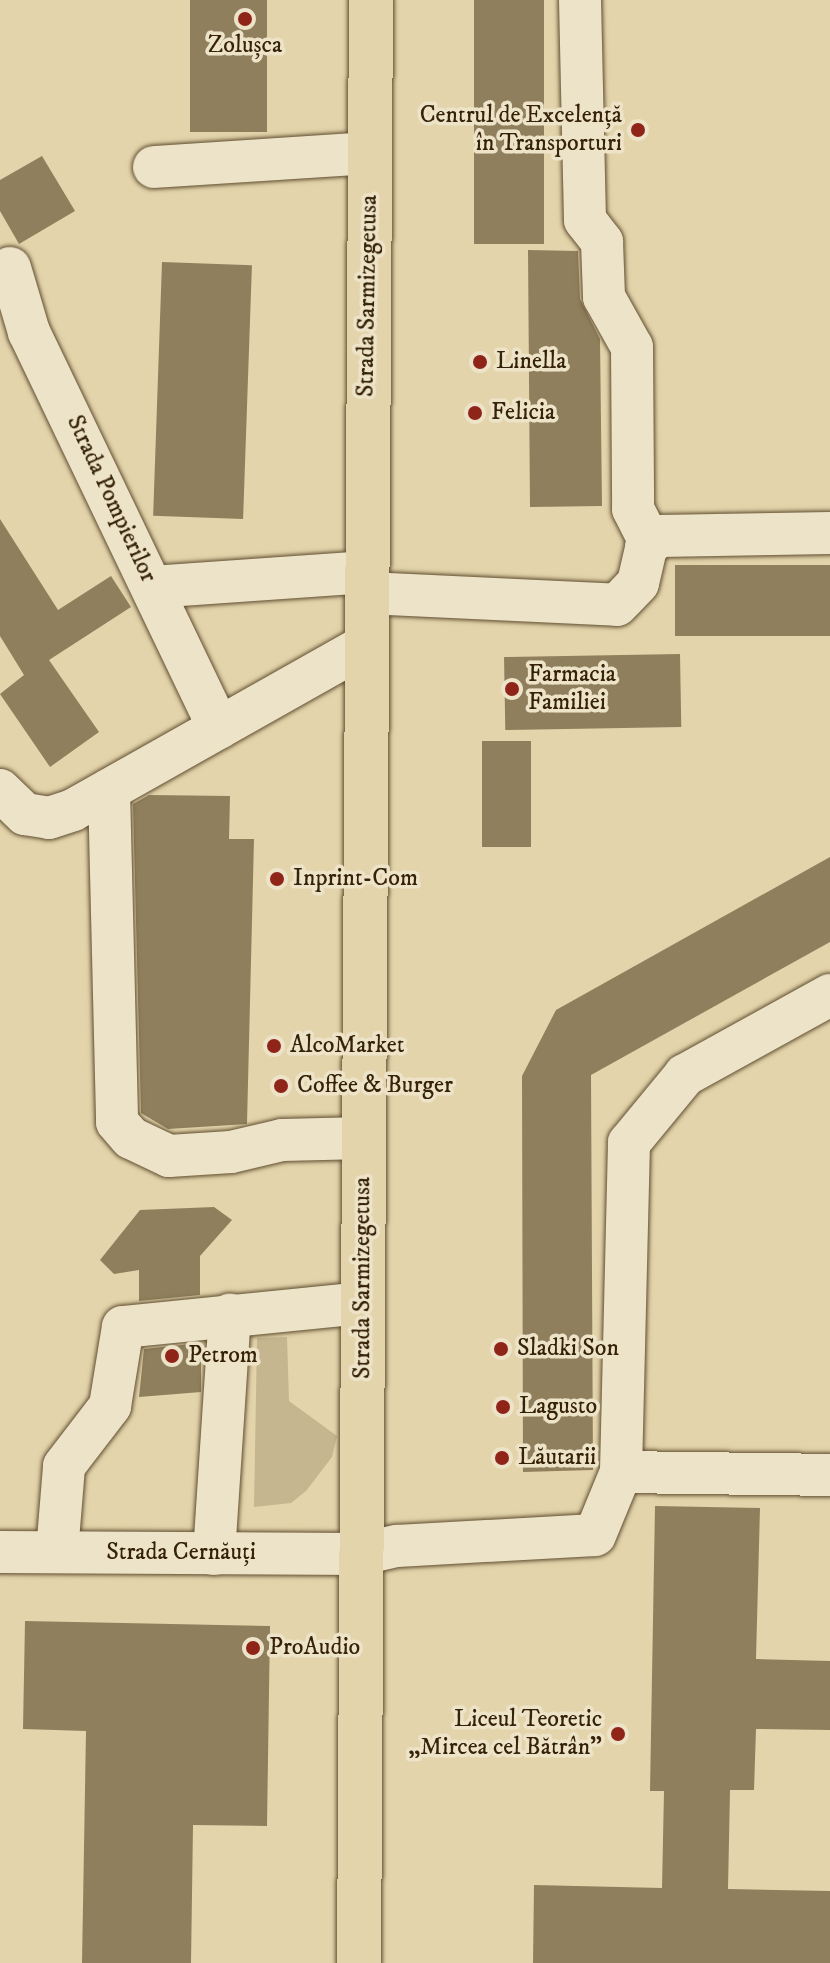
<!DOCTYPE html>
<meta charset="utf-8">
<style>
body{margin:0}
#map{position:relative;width:830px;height:1963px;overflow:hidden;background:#e3d4ab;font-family:"IM FELL DW Pica",serif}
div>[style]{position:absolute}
.green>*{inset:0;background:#c5b68f}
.building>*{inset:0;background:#8f7f5c;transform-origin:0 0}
.roads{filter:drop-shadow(0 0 2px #604e30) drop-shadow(0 0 2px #604e30)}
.minor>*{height:42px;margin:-21px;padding:0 21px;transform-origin:21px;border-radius:21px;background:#ede3c8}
.major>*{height:44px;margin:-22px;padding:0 22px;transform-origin:22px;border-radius:22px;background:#e3d4ab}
.dots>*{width:22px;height:22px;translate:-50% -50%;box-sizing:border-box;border:4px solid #ede3c8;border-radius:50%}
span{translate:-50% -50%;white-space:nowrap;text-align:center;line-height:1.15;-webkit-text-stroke:7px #ede3c8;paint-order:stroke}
.poi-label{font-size:24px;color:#352207}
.right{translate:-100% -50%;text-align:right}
.left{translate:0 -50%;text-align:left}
.street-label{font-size:24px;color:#352207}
</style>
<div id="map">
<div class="green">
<i style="clip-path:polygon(287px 1337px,289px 1401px,337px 1436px,332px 1457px,306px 1491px,291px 1503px,254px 1507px,257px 1338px)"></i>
</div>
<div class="building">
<i style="left:190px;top:0;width:77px;height:132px"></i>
<i style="left:474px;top:0;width:70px;height:244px"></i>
<i style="clip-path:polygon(42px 156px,75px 211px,19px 244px,0 211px,0 180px)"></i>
<i style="clip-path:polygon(528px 250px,578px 251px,580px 299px,600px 339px,602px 506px,530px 507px)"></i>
<i style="left:162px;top:262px;width:90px;height:254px;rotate:2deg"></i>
<i style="clip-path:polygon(0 519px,58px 610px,111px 576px,131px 607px,49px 660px,99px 732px,50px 767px,0 694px,24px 675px,0 636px)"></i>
<i style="left:830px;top:565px;width:71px;height:155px;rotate:90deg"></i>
<i style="left:680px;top:654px;width:73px;height:176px;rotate:89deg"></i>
<i style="left:482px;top:741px;width:49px;height:106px"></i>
<i style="clip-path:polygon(149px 795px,230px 796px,229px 839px,254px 839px,247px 1124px,168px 1129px,141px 1113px,133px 804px)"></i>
<i style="clip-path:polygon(830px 857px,830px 942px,591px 1075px,593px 1470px,523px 1472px,522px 1076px,556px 1010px)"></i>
<i style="clip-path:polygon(214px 1207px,232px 1220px,200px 1256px,200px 1295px,139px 1301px,139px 1270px,114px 1274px,100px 1260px,140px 1210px)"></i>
<i style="clip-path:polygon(201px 1343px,201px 1392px,139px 1397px,144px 1349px)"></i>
<i style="clip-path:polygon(655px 1506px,760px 1508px,756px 1659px,830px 1661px,830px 1730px,756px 1729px,754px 1790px,730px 1790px,728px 1889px,830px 1891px,830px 1963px,533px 1963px,534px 1885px,662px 1888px,664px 1791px,650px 1791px)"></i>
<i style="clip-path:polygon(25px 1621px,270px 1626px,267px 1826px,193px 1825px,191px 1963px,82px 1963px,86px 1731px,23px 1729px)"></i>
</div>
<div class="roads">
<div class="minor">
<i style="left:580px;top:0;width:220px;rotate:88.7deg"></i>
<i style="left:585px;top:220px;width:28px;rotate:52deg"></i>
<i style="left:602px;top:242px;width:55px;rotate:87.9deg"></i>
<i style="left:604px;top:297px;width:57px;rotate:60.8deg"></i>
<i style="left:632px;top:347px;width:162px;rotate:89.6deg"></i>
<i style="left:633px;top:509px;width:38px;rotate:63deg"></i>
<i style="left:154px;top:167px;width:215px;rotate:-3.7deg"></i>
<i style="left:10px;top:268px;width:67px;rotate:73.5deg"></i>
<i style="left:29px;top:332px;width:439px;rotate:64.4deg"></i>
<i style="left:152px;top:587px;width:216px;rotate:-4deg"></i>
<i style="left:367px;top:593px;width:250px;rotate:2.7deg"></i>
<i style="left:617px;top:605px;width:30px;rotate:-46deg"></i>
<i style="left:638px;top:583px;width:37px;rotate:-77deg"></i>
<i style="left:646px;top:547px;width:17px;rotate:-40deg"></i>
<i style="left:659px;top:536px;width:171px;rotate:-1deg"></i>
<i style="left:0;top:790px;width:35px;rotate:44deg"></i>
<i style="left:25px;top:814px;width:24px;rotate:9deg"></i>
<i style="left:49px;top:818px;width:25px;rotate:-18deg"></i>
<i style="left:73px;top:810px;width:338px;rotate:-29.4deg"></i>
<i style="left:109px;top:790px;width:332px;rotate:88.6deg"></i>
<i style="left:117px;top:1122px;width:21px;rotate:49deg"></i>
<i style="left:131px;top:1138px;width:42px;rotate:25.3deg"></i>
<i style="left:169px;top:1156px;width:62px;rotate:-3.7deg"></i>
<i style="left:231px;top:1152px;width:52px;rotate:-13.2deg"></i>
<i style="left:282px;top:1140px;width:82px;rotate:-1.4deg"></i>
<i style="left:830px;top:995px;width:166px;rotate:151.1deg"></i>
<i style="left:685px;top:1075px;width:88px;rotate:129.5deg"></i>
<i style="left:629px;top:1143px;width:329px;rotate:91.4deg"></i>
<i style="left:621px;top:1472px;width:209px;rotate:0.8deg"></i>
<i style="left:0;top:1552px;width:361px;rotate:0.3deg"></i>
<i style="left:361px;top:1554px;width:37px;rotate:-13deg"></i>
<i style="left:397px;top:1546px;width:198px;rotate:-3.2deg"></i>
<i style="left:595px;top:1535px;width:68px;rotate:-67.6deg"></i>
<i style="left:57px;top:1552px;width:86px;rotate:-85.3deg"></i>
<i style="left:64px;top:1466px;width:76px;rotate:-52.5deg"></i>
<i style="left:110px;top:1406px;width:80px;rotate:-80.7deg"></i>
<i style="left:123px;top:1327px;width:241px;rotate:-5.7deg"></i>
<i style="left:214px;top:1554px;width:240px;rotate:-86.2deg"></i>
</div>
<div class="major">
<i style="left:359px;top:1963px;width:1963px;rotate:-89.65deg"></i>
</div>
</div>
<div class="dots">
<i style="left:245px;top:19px;background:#8f2418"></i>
<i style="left:638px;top:130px;background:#8f2418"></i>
<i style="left:480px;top:362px;background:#8f2418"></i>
<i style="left:475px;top:413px;background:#8f2418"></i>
<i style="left:512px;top:689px;background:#8f2418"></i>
<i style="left:277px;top:879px;background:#8f2418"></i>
<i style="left:274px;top:1046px;background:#8f2418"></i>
<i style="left:281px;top:1086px;background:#8f2418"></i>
<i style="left:501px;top:1349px;background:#8f2418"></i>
<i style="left:172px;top:1356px;background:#8f2418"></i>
<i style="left:503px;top:1407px;background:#8f2418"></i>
<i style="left:502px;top:1458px;background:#8f2418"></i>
<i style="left:253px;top:1648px;background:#8f2418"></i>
<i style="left:618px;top:1734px;background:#8f2418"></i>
</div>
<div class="poi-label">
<span style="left:245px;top:46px">Zolușca</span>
<span class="right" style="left:622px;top:130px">Centrul de Excelență<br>în Transporturi</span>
<span class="left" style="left:496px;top:362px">Linella</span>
<span class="left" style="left:491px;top:413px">Felicia</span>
<span class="left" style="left:528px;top:689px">Farmacia<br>Familiei</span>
<span class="left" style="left:293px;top:879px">Inprint-Com</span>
<span class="left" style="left:290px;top:1046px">AlcoMarket</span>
<span class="left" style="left:297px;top:1086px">Coffee &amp; Burger</span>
<span class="left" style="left:517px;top:1349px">Sladki Son</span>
<span class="left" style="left:188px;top:1356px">Petrom</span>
<span class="left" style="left:519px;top:1407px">Lagusto</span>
<span class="left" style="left:518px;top:1458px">Lăutarii</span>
<span class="left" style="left:269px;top:1648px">ProAudio</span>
<span class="right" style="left:602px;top:1734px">Liceul Teoretic<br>„Mircea cel Bătrân”</span>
</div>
<div class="street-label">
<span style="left:368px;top:296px;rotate:-89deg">Strada Sarmizegetusa</span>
<span style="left:111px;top:499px;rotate:65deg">Strada Pompierilor</span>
<span style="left:363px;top:1278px;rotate:-90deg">Strada Sarmizegetusa</span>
<span style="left:181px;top:1553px">Strada Cernăuți</span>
</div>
</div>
